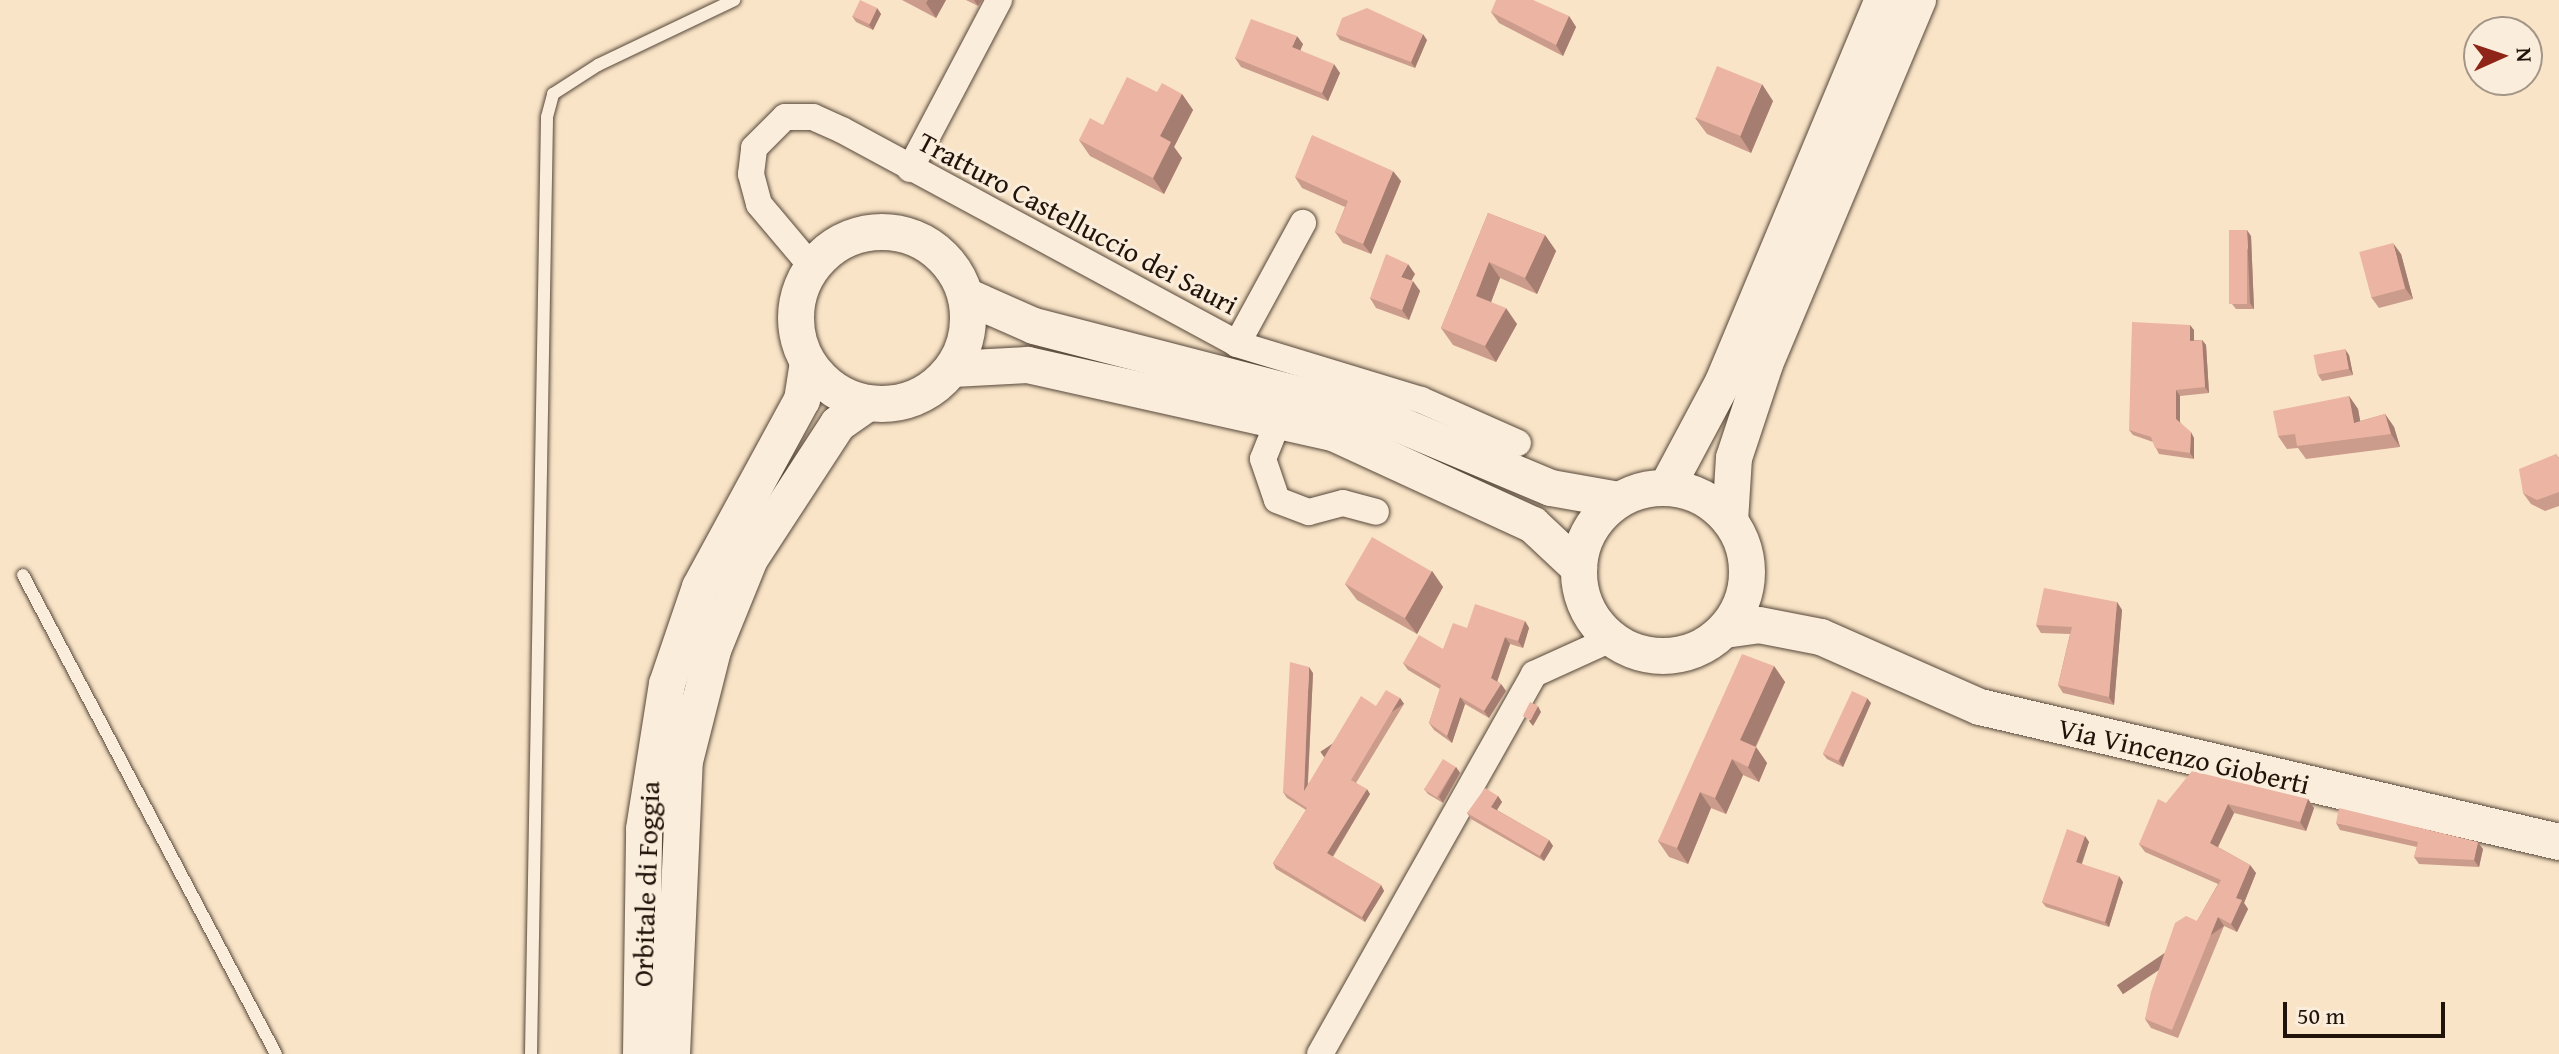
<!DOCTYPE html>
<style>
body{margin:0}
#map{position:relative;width:2559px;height:1054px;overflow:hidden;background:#f9e4c7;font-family:"Gentium Book Plus",serif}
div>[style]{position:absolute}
.roads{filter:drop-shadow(0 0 2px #564739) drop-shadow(0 0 2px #564739)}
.lane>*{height:12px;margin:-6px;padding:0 6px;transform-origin:6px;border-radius:6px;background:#fbeddb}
.street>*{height:26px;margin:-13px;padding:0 13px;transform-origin:13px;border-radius:13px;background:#fbeddb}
.secondary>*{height:36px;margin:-18px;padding:0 18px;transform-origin:18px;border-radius:18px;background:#fbeddb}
.secondary>.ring{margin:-18px;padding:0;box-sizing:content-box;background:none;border:36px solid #fbeddb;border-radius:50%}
.wall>*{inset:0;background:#cb9b8b}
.shaded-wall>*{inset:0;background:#a57e71;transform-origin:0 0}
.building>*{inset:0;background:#ecb4a2;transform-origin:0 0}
span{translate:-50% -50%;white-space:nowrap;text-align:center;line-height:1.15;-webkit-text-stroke:6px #fbeddb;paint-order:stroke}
.street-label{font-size:28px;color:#20130a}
.north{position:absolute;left:2463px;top:16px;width:80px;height:80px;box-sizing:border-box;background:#fbeddb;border:2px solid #a39687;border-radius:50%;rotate:87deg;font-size:22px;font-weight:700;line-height:32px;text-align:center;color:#20130a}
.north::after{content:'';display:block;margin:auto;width:28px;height:36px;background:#8f2418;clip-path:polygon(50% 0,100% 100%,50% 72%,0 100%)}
.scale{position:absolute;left:2283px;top:1002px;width:162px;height:36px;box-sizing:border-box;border:4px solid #20130a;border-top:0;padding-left:10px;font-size:24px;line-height:28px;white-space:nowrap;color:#20130a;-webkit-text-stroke:6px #fbeddb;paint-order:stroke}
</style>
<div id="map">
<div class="roads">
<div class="lane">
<i style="left:23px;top:575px;width:542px;rotate:62.16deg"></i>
<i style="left:531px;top:1054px;width:937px;rotate:-89.02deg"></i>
<i style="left:547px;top:117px;width:24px;rotate:-75deg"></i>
<i style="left:553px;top:94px;width:54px;rotate:-32.8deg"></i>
<i style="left:598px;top:65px;width:151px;rotate:-25.5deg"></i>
</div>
<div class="street">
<i style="left:910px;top:169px;width:191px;rotate:-62.2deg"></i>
<i style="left:812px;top:267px;width:82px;rotate:-130.1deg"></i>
<i style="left:759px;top:204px;width:31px;rotate:-105deg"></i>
<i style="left:751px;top:174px;width:26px;rotate:-83deg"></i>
<i style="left:754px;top:148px;width:44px;rotate:-45deg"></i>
<i style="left:785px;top:117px;width:28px"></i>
<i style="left:813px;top:117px;width:32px;rotate:24deg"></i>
<i style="left:842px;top:130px;width:449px;rotate:28.4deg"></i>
<i style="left:1237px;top:344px;width:192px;rotate:16.9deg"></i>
<i style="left:1421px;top:400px;width:106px;rotate:23.9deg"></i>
<i style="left:1237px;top:344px;width:138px;rotate:-61.4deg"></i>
<i style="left:1279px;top:419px;width:43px;rotate:111.8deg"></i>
<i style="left:1263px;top:459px;width:43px;rotate:71.1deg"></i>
<i style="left:1277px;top:500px;width:34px;rotate:21deg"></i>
<i style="left:1309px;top:512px;width:35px;rotate:-15deg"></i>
<i style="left:1343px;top:503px;width:34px;rotate:15deg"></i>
<i style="left:1320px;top:1054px;width:436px;rotate:-60.6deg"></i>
<i style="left:1534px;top:674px;width:85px;rotate:-24.4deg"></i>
</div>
<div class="secondary">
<i class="ring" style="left:796px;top:232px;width:136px;height:136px"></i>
<i style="left:966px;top:296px;width:74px;rotate:23.8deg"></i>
<i style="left:1034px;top:326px;width:351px;rotate:14.5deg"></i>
<i style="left:1374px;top:414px;width:192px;rotate:22.7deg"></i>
<i style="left:1551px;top:488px;width:69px;rotate:10deg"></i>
<i style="left:953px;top:369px;width:75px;rotate:-3.1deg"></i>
<i style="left:1028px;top:365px;width:312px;rotate:12.6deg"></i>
<i style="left:1333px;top:433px;width:220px;rotate:24.7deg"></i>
<i style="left:1533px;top:525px;width:63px;rotate:43.1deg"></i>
<i style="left:1667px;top:487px;width:119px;rotate:-61.9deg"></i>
<i style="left:1723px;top:382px;width:414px;rotate:-67.3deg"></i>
<i class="ring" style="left:1579px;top:488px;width:132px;height:132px"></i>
<i style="left:1730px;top:521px;width:63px;rotate:-86.4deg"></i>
<i style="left:1734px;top:458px;width:99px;rotate:-71.7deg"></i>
<i style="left:1765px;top:364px;width:395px;rotate:-67.2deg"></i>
<i style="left:1725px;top:630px;width:34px;rotate:-8deg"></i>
<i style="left:1759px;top:625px;width:63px;rotate:11deg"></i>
<i style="left:1821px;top:637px;width:174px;rotate:23.8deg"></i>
<i style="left:1980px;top:707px;width:595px;rotate:13.12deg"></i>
<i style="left:641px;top:1054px;width:225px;rotate:-89.2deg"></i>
<i style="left:644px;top:829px;width:147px;rotate:-81deg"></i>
<i style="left:667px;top:684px;width:102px;rotate:-71.2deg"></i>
<i style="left:700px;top:587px;width:213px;rotate:-61.4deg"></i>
<i style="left:802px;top:400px;width:36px;rotate:-81deg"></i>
<i style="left:672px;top:1054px;width:293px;rotate:-87.5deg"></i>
<i style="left:685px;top:761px;width:114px;rotate:-75.8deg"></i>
<i style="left:713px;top:650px;width:98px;rotate:-67.9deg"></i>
<i style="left:750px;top:559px;width:161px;rotate:-56.9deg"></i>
<i style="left:838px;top:424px;width:35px;rotate:-35deg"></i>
</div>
</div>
<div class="wall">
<i style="clip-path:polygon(902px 0,946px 0,936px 18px)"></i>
<i style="clip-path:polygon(966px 0,983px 0,978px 6px)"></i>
<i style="clip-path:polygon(877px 8px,881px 14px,873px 30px,856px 22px,852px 16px)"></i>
<i style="clip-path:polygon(1491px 12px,1569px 16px,1576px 27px,1563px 56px,1499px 23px)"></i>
<i style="clip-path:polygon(1336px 34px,1427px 40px,1415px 68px,1340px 40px)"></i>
<i style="clip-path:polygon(1303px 44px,1300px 50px,1340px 73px,1328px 101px,1241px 67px,1235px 58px)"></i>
<i style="clip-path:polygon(1157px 92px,1182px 94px,1193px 110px,1174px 147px,1182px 158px,1164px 194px,1090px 156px,1079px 140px)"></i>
<i style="clip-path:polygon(1773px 101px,1751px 153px,1707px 134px,1695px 118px)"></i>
<i style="clip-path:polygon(1295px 177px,1401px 181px,1371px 254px,1343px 243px,1335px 232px,1345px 207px,1302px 188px)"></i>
<i style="clip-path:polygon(1488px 213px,1545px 235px,1556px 251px,1537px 294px,1500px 278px,1491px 302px,1517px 324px,1496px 362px,1453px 345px,1441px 328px)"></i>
<i style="clip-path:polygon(2251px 236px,2254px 309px,2236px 309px,2232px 304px)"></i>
<i style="clip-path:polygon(2401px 254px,2413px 299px,2379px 308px,2371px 297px)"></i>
<i style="clip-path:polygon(1415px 274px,1411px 280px,1420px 291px,1409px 320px,1376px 308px,1370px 298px)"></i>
<i style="clip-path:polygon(2194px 330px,2194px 340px,2202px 340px,2206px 345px,2209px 393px,2180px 396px,2180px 422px,2194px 438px,2194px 459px,2159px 454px,2153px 442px,2133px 435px,2129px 430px)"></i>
<i style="clip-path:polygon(2349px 355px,2353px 375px,2322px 381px,2318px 375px)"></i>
<i style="clip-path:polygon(2349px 396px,2358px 409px,2360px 421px,2385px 414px,2394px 427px,2400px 447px,2306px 459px,2298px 448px,2287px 449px,2278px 436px)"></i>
<i style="clip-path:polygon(2556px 454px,2559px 458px,2559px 506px,2545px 511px,2531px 504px,2523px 493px)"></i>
<i style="clip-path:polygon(1432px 571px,1443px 587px,1417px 634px,1357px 600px,1345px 584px)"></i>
<i style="clip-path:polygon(2117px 602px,2122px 610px,2114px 705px,2063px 693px,2058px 685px,2070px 634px,2041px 633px,2036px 625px)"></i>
<i style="clip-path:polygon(1525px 621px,1529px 628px,1523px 648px,1510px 644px,1497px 681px,1501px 684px,1506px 691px,1489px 718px,1465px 704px,1452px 743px,1434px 730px,1429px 723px,1440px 689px,1408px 670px,1403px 663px,1443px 649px,1467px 628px)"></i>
<i style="clip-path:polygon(1774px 666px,1785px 682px,1756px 747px,1767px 763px,1759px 782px,1743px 775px,1726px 814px,1711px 808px,1688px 864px,1669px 857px,1658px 841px)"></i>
<i style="clip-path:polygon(1313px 673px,1308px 784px,1376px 706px,1400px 698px,1404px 704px,1356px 783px,1370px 794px,1333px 857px,1381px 885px,1384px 891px,1365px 922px,1276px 869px,1273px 863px,1306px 810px,1287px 798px,1283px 792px)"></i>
<i style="clip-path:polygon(1871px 703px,1843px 767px,1827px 759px,1823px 754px)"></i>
<i style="clip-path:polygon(1456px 767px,1460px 773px,1443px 803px,1428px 794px,1424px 789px)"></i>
<i style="clip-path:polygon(1498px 796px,1502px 802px,1497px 810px,1549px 840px,1553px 846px,1544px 861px,1471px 819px,1467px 813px)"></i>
<i style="clip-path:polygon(2308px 799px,2314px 808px,2306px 831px,2234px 813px,2218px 847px,2250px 865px,2256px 873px,2244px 903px,2248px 909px,2237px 932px,2224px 926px,2178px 1038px,2151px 1028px,2145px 1019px,2197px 921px,2218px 884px,2145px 852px,2139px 844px,2166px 803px)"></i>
<i style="clip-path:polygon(2336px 823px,2483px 849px,2479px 867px,2419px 864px,2414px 857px,2417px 847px,2340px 830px)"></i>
<i style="clip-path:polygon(2085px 836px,2089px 842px,2082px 864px,2123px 882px,2109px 927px,2046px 907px,2042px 902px)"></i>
</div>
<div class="shaded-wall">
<i style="clip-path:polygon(928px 0,946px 0,936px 18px,926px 3px)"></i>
<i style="clip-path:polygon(974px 0,983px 0,978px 6px)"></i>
<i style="clip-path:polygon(877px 8px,881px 14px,873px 30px,869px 25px)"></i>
<i style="clip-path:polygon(1569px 16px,1576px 27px,1563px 56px,1556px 45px)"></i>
<i style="clip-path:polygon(1423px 34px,1427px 40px,1415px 68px,1411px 62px)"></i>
<i style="clip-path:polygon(1297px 36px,1303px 44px,1298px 56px,1292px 47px)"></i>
<i style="clip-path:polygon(1334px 64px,1340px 73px,1328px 101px,1322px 93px)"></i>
<i style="clip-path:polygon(1762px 84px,1773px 101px,1751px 153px,1740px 136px)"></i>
<i style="clip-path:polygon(1182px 94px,1193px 110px,1174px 147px,1182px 158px,1164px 194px,1153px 178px,1160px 136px)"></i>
<i style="clip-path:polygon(1393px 171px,1401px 181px,1371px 254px,1363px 244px)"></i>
<i style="clip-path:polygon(2247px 230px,2251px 236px,2254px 309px,2250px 303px)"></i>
<i style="clip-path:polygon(1545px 235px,1556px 251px,1537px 294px,1525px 278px)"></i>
<i style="clip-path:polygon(2393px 243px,2401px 254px,2413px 299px,2405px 288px)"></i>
<i style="clip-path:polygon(1489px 262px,1500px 278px,1487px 313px,1476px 296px)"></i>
<i style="clip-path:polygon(1408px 264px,1415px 274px,1408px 287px,1401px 277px)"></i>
<i style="clip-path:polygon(1413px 281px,1420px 291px,1409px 320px,1402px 310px)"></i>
<i style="clip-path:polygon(1506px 308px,1517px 324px,1496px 362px,1485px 346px)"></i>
<i style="clip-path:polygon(2190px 325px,2194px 330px,2194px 346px,2190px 341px)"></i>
<i style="clip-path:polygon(2202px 340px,2206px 345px,2209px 393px,2205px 387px)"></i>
<i style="clip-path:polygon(2345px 349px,2349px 355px,2353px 375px,2349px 369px)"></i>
<i style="clip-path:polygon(2176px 390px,2180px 396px,2180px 424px,2176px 419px)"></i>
<i style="clip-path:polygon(2349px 396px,2358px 409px,2363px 436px,2354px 423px)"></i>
<i style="clip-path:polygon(2385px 414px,2394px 427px,2400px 447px,2391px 434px)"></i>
<i style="clip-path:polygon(2191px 432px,2194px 438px,2194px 459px,2190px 453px)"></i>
<i style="clip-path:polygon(1432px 571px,1443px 587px,1417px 634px,1405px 618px)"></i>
<i style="clip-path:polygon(2117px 602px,2122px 610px,2114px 705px,2109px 697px)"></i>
<i style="clip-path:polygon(1525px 621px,1529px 628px,1523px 648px,1518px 641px)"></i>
<i style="clip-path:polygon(1505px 637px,1510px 644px,1496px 685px,1491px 678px)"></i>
<i style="clip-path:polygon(1774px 666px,1785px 682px,1751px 756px,1740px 740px)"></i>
<i style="clip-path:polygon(1309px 667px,1313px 673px,1307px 797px,1304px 791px)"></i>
<i style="clip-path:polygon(1501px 684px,1506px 691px,1489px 718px,1484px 711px)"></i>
<i style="clip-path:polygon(1460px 697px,1465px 704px,1452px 743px,1447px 736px)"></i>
<i style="left:1400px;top:698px;width:7px;height:96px;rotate:56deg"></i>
<i style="clip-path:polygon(1867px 698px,1871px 703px,1843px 767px,1839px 761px)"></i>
<i style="clip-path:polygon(1538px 706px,1541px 712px,1533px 726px,1529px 721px)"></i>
<i style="clip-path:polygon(1756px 747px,1767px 763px,1759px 782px,1748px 767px)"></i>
<i style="clip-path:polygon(1732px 759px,1743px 775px,1726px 814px,1715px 798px)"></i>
<i style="clip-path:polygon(1456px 767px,1460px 773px,1443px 803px,1439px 797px)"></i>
<i style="clip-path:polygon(1367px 789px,1370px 794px,1331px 859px,1327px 853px)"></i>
<i style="clip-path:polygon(1700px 792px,1711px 808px,1688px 864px,1677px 848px)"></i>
<i style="clip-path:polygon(1498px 796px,1502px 802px,1495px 813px,1491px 807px)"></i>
<i style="clip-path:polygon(2308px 799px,2314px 808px,2306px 831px,2300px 822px)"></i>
<i style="clip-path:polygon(2228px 804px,2234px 813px,2216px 851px,2210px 843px)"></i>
<i style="clip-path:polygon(2085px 836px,2089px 842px,2080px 868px,2076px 862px)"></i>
<i style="clip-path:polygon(1549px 840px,1553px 846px,1544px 861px,1540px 856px)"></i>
<i style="clip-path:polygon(2478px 842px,2483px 849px,2479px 867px,2474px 860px)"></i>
<i style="clip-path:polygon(2250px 865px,2256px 873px,2244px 903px,2248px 909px,2237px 932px,2231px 924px,2236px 898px)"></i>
<i style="clip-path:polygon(2119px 876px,2123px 882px,2109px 927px,2105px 922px)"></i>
<i style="clip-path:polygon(1381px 885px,1384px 891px,1365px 922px,1362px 917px)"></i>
<i style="left:2218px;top:917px;width:11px;height:122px;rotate:56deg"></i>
</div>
<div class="building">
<i style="left:860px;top:0;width:19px;height:18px;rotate:25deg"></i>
<i style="clip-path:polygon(1496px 0,1533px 0,1569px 16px,1556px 45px,1491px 12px)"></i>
<i style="clip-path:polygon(1367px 8px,1423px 34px,1411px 62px,1336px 34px,1342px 18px)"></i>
<i style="clip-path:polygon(1251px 19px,1297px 36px,1292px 47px,1334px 64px,1322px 93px,1235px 58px)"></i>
<i style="left:1717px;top:66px;width:48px;height:56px;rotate:22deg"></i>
<i style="clip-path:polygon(1127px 77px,1157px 92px,1162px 83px,1182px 94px,1160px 136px,1171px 142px,1153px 178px,1079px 140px,1090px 118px,1103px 125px)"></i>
<i style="clip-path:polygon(1312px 135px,1393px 171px,1363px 244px,1335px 232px,1348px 201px,1295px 177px)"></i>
<i style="clip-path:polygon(1488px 213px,1545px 235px,1525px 278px,1489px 262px,1476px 296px,1506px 308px,1485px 346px,1441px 328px)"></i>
<i style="left:2229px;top:230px;width:18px;height:74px"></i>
<i style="left:2393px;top:243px;width:47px;height:35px;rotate:75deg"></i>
<i style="clip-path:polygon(1386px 254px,1408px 264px,1401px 277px,1413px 281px,1402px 310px,1370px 298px)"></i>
<i style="clip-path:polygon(2132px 322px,2190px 325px,2190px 341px,2202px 340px,2205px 387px,2176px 390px,2176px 419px,2191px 432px,2190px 453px,2155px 448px,2151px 437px,2129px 430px)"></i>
<i style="left:2345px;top:349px;width:20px;height:32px;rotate:79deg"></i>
<i style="clip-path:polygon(2349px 396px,2354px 423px,2385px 414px,2391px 434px,2297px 446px,2295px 434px,2278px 436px,2273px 411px)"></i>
<i style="clip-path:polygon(2556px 454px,2559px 459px,2559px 492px,2537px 500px,2523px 493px,2519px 469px)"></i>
<i style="left:1372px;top:537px;width:69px;height:54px;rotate:30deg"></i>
<i style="clip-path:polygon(2044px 588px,2117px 602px,2109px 697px,2058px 685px,2072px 627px,2036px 625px)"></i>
<i style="clip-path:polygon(1475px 604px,1525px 621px,1518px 641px,1505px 637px,1491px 678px,1501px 684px,1484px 711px,1460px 697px,1447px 736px,1429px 723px,1441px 685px,1403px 663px,1419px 635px,1443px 649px,1453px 623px,1467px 628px)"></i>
<i style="clip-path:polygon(1742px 654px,1774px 666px,1740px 740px,1756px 747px,1748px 767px,1732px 759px,1715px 798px,1700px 792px,1677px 848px,1658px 841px)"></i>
<i style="clip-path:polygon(1290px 662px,1309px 667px,1304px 791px,1361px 696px,1376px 706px,1386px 690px,1400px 698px,1351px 780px,1367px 789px,1327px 853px,1381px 885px,1362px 917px,1273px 863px,1307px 808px,1283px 792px)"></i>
<i style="left:1852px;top:691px;width:17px;height:69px;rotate:25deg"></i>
<i style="left:1530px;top:702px;width:9px;height:16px;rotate:27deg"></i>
<i style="left:1443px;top:759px;width:15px;height:36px;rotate:32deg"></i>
<i style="clip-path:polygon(2192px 771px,2308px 799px,2300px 822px,2228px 804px,2210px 843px,2250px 865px,2236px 898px,2242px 900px,2231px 924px,2218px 917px,2172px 1030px,2145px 1019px,2151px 992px,2175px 923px,2186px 916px,2197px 921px,2221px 880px,2139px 844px,2158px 799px,2166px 803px)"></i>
<i style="clip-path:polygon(1485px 788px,1498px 796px,1491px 807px,1549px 840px,1540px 856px,1467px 813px)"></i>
<i style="clip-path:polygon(2339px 808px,2478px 842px,2474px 860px,2414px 857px,2418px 842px,2336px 823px)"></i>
<i style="clip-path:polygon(2067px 829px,2085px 836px,2076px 862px,2119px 876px,2105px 922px,2042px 902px)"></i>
</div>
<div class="street-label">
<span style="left:1078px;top:223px;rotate:28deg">Tratturo Castelluccio dei Sauri</span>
<span style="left:2184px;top:756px;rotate:13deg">Via Vincenzo Gioberti</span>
<span style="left:646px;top:884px;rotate:-88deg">Orbitale di Foggia</span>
</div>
<div class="north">N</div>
<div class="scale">50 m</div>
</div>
